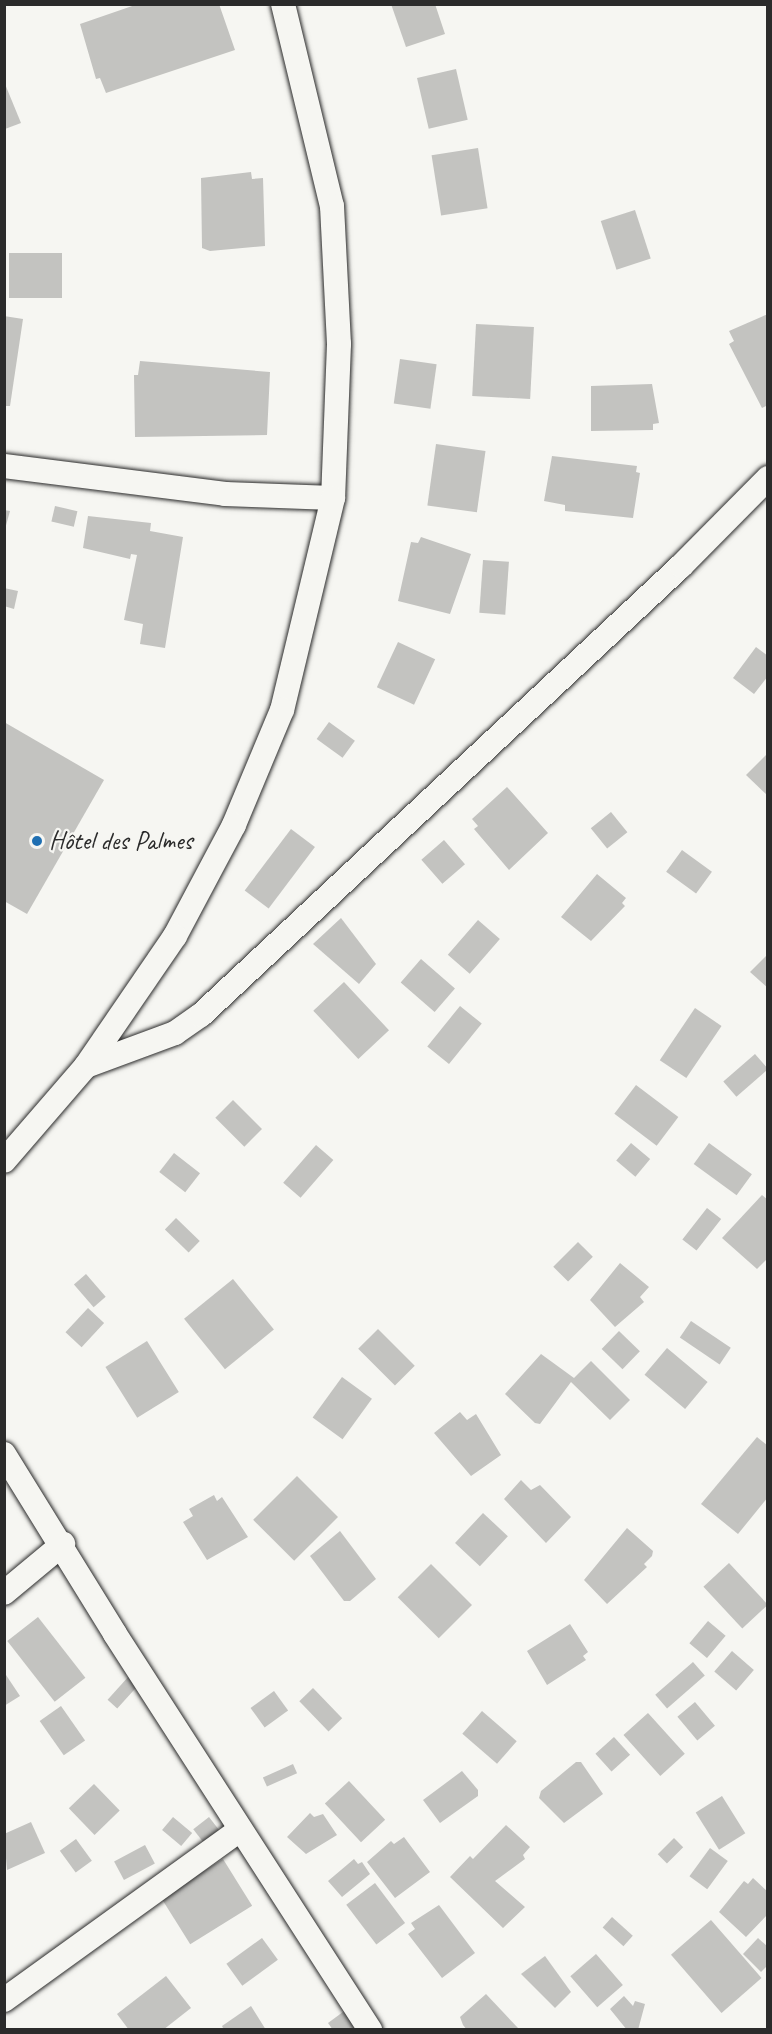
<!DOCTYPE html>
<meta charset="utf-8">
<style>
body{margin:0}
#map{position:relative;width:772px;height:2034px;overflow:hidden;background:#f6f6f2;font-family:Caveat,sans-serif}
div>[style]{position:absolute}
.building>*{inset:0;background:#c3c3c0;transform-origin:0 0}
.roads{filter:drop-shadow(0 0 2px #2b2b2b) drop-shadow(0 0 2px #2b2b2b)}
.minor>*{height:24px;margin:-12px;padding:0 12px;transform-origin:12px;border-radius:12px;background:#f6f6f2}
.dots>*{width:16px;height:16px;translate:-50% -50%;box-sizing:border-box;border:3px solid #f6f6f2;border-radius:50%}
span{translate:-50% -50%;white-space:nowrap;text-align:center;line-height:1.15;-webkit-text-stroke:4.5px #f6f6f2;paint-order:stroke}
.poi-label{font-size:26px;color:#2b2b2b}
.left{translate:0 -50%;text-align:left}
.frame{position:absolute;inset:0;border:6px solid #2b2b2b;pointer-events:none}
</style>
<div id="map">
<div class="building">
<i style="clip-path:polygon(138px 4px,219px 4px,235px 50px,106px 93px,100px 78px,96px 79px,80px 24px)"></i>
<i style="clip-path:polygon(391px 4px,435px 4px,445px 34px,406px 47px)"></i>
<i style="left:456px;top:69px;width:52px;height:40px;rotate:77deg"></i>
<i style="clip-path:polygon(5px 84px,21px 123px,5px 129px)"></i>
<i style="left:478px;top:148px;width:61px;height:47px;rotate:81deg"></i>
<i style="clip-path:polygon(251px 172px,252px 179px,263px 178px,265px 246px,210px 251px,202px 248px,201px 178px)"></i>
<i style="left:635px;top:210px;width:51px;height:36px;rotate:72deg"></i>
<i style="left:9px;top:253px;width:53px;height:45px"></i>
<i style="clip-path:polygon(768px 314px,768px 405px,762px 408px,729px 344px,734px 341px,729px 331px)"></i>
<i style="clip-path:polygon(4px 316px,23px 319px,10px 406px,4px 406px)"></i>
<i style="left:476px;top:324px;width:58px;height:72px;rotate:3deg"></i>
<i style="left:400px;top:359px;width:37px;height:45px;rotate:8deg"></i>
<i style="clip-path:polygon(140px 361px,270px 372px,267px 435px,135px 437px,134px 375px,138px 375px)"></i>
<i style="clip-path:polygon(652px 384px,659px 423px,653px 424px,653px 430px,591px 431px,591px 386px)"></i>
<i style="left:436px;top:444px;width:50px;height:62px;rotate:8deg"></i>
<i style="clip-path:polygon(552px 456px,637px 466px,636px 472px,640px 473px,633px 518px,565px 511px,565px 505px,544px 501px)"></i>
<i style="left:55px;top:506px;width:23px;height:16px;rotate:13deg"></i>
<i style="clip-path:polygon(4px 510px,10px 511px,5px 529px,4px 529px)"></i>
<i style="clip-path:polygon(88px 516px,151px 523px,150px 531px,183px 537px,165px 648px,140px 644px,143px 624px,124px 620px,137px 555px,131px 554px,130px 559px,83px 548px)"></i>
<i style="clip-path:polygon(421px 537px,471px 554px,450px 614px,398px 601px,411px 542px,418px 543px)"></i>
<i style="left:483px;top:560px;width:26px;height:53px;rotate:4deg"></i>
<i style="clip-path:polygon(4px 588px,18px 591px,14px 609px,4px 606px)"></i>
<i style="left:398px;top:642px;width:41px;height:50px;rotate:25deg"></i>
<i style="clip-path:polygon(756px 647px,768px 656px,768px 676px,754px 694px,733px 678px)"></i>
<i style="clip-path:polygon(4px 722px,104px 780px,27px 914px,4px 901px)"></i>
<i style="left:329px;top:722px;width:32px;height:21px;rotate:36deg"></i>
<i style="clip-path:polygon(768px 753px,768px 796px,746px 775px)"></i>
<i style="clip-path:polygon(507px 787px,548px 833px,509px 870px,474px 829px,478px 826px,472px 819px)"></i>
<i style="left:611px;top:812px;width:26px;height:26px;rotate:51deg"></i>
<i style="left:291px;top:829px;width:30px;height:77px;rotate:37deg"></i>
<i style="left:444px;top:840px;width:32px;height:30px;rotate:49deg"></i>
<i style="left:682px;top:850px;width:37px;height:27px;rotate:36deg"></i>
<i style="clip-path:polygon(597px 874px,626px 898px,622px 903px,625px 906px,591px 941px,561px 917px)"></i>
<i style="clip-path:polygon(341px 918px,376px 964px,359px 984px,313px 944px)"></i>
<i style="left:478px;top:920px;width:29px;height:46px;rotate:41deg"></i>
<i style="clip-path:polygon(768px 954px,768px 988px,750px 972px)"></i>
<i style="left:421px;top:959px;width:45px;height:31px;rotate:41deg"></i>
<i style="left:344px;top:982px;width:66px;height:42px;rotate:47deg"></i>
<i style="left:460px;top:1006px;width:28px;height:52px;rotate:39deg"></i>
<i style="left:695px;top:1008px;width:32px;height:63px;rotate:34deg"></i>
<i style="left:755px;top:1054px;width:20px;height:42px;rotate:49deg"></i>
<i style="left:636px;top:1085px;width:53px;height:36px;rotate:37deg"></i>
<i style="left:233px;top:1100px;width:41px;height:25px;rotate:45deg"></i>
<i style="left:631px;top:1143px;width:25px;height:23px;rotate:40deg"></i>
<i style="left:709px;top:1143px;width:53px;height:26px;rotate:36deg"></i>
<i style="left:316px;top:1145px;width:23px;height:50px;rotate:41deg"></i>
<i style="left:174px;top:1153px;width:33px;height:24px;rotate:38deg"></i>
<i style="clip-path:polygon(762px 1195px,768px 1200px,768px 1258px,757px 1269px,722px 1238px)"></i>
<i style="left:707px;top:1208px;width:18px;height:40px;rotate:38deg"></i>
<i style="left:176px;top:1218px;width:33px;height:16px;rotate:44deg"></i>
<i style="left:578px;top:1242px;width:21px;height:35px;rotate:45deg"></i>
<i style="clip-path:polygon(620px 1263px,649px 1287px,640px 1297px,644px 1302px,615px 1327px,590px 1300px)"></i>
<i style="left:86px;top:1274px;width:30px;height:16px;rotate:49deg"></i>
<i style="left:233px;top:1279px;width:65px;height:63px;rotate:51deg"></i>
<i style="left:88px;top:1308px;width:22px;height:33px;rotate:43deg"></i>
<i style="left:691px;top:1321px;width:48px;height:20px;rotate:34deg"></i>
<i style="left:378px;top:1329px;width:52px;height:28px;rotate:45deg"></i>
<i style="left:619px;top:1331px;width:29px;height:25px;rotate:44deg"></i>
<i style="left:147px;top:1341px;width:60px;height:49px;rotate:58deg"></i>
<i style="left:667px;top:1348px;width:53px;height:35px;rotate:40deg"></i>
<i style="clip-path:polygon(541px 1354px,574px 1378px,591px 1361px,630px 1400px,610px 1420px,571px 1382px,540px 1424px,535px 1423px,505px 1394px)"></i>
<i style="left:342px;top:1377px;width:37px;height:50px;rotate:36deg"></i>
<i style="clip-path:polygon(460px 1412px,467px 1420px,476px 1414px,501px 1455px,471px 1476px,434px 1433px)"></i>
<i style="clip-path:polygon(757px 1437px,768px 1446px,768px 1497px,738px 1534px,701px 1504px)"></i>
<i style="left:297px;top:1476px;width:58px;height:62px;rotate:45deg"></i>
<i style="clip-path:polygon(521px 1480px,531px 1490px,540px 1485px,571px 1517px,546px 1543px,504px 1499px)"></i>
<i style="clip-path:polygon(214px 1495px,217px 1501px,222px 1497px,248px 1537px,207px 1560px,183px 1522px,193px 1516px,189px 1509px)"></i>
<i style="left:483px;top:1513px;width:34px;height:41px;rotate:43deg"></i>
<i style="clip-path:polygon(627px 1528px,653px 1551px,652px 1556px,644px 1564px,647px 1567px,607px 1604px,584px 1580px)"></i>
<i style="clip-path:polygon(340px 1531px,376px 1579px,350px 1601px,344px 1601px,310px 1556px)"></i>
<i style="left:729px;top:1563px;width:57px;height:35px;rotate:47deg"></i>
<i style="left:431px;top:1564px;width:58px;height:47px;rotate:45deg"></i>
<i style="left:38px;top:1617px;width:77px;height:39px;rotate:52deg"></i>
<i style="left:708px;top:1621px;width:23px;height:29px;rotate:40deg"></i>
<i style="clip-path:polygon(570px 1624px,588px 1652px,583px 1656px,586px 1660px,547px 1685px,527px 1651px)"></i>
<i style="left:732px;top:1651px;width:29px;height:27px;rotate:41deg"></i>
<i style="left:693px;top:1662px;width:18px;height:50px;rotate:49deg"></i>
<i style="clip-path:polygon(4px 1672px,20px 1696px,4px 1706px)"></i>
<i style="left:129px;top:1676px;width:13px;height:32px;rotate:42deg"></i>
<i style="left:313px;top:1688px;width:42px;height:19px;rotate:46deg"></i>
<i style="left:274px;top:1691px;width:24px;height:29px;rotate:54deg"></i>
<i style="left:695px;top:1702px;width:31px;height:23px;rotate:50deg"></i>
<i style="left:61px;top:1706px;width:42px;height:26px;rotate:55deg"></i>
<i style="left:482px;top:1711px;width:46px;height:30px;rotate:41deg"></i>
<i style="left:648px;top:1713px;width:55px;height:33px;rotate:48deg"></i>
<i style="left:614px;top:1737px;width:24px;height:25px;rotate:48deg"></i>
<i style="clip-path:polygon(576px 1762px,581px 1762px,603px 1794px,564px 1823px,539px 1798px,541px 1791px)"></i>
<i style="left:293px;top:1764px;width:10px;height:33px;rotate:66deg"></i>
<i style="clip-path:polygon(462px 1771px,478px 1790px,478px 1796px,440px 1823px,423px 1800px)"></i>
<i style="left:349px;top:1781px;width:53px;height:33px;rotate:47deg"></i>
<i style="left:94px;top:1784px;width:37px;height:35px;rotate:46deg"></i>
<i style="left:722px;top:1796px;width:44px;height:31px;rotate:58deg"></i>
<i style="clip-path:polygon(310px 1813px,314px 1817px,323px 1814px,337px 1835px,306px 1854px,287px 1837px)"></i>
<i style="left:173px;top:1817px;width:25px;height:17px;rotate:40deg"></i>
<i style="left:209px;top:1817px;width:18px;height:20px;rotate:52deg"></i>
<i style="clip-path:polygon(31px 1822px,45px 1853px,7px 1870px,4px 1834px)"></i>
<i style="clip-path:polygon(506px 1825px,530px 1847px,523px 1855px,525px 1859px,495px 1881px,525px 1907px,503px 1928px,450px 1877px,470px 1856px,473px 1859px)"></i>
<i style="clip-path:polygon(404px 1837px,430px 1872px,395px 1898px,367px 1862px,391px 1841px,394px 1844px)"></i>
<i style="left:674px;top:1838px;width:13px;height:23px;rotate:45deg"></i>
<i style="left:76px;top:1839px;width:27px;height:20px;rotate:54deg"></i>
<i style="left:145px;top:1845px;width:21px;height:35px;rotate:62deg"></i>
<i style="left:710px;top:1848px;width:22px;height:35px;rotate:36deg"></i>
<i style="left:223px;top:1859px;width:55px;height:73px;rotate:58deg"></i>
<i style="clip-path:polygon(354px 1859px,358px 1864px,362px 1862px,370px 1874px,342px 1897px,328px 1881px)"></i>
<i style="clip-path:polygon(753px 1878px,768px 1892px,768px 1914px,746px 1937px,719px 1912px,744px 1881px,748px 1884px)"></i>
<i style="left:375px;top:1883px;width:50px;height:36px;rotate:53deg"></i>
<i style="clip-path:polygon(439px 1905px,475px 1953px,442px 1978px,408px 1934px,415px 1929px,411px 1923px)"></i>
<i style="left:612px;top:1917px;width:28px;height:14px;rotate:42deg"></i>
<i style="left:711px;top:1920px;width:77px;height:53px;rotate:49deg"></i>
<i style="left:262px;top:1938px;width:27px;height:44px;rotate:54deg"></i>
<i style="clip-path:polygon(758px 1938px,768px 1947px,768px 1965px,761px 1972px,743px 1954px)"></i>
<i style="left:596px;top:1954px;width:41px;height:34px;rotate:49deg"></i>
<i style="clip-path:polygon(545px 1956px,571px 1992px,555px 2008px,521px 1974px)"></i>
<i style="clip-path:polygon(166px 1976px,191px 2008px,163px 2030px,129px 2030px,117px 2014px)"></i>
<i style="clip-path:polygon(486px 1994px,518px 2028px,517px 2030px,467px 2030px,463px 2025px,460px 2017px)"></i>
<i style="clip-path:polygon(624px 1996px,633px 2006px,635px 2001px,645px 2004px,638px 2030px,627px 2030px,610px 2009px)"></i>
<i style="clip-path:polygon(251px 2006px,266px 2030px,224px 2030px,222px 2026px)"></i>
<i style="clip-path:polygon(347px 2009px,362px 2030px,333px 2030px,328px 2023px)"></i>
</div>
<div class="roads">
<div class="minor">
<i style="left:283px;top:4px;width:208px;rotate:76.4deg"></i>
<i style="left:332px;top:206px;width:138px;rotate:87.1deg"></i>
<i style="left:339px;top:344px;width:154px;rotate:92.2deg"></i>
<i style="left:4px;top:466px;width:223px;rotate:7.2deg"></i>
<i style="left:225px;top:494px;width:108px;rotate:2.1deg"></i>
<i style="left:333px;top:498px;width:218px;rotate:103.5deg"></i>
<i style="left:282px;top:710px;width:125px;rotate:112.7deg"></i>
<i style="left:234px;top:825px;width:126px;rotate:118deg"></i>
<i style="left:175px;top:936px;width:158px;rotate:124.4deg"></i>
<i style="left:86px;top:1066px;width:125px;rotate:130.8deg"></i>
<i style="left:86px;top:1066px;width:95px;rotate:-20.3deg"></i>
<i style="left:175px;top:1033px;width:32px;rotate:-35deg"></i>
<i style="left:201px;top:1015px;width:657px;rotate:-43.09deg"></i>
<i style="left:681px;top:566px;width:124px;rotate:-45.3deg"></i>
<i style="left:4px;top:1454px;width:211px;rotate:58.3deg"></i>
<i style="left:115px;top:1634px;width:471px;rotate:57.2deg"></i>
<i style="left:4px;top:1593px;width:77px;rotate:-39.7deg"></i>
<i style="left:4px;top:2000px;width:291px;rotate:-35.8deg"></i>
</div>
</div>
<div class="dots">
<i style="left:37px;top:841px;background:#1f6fb2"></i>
</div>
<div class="poi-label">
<span class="left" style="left:49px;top:841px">Hôtel des Palmes</span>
</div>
<div class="frame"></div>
</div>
